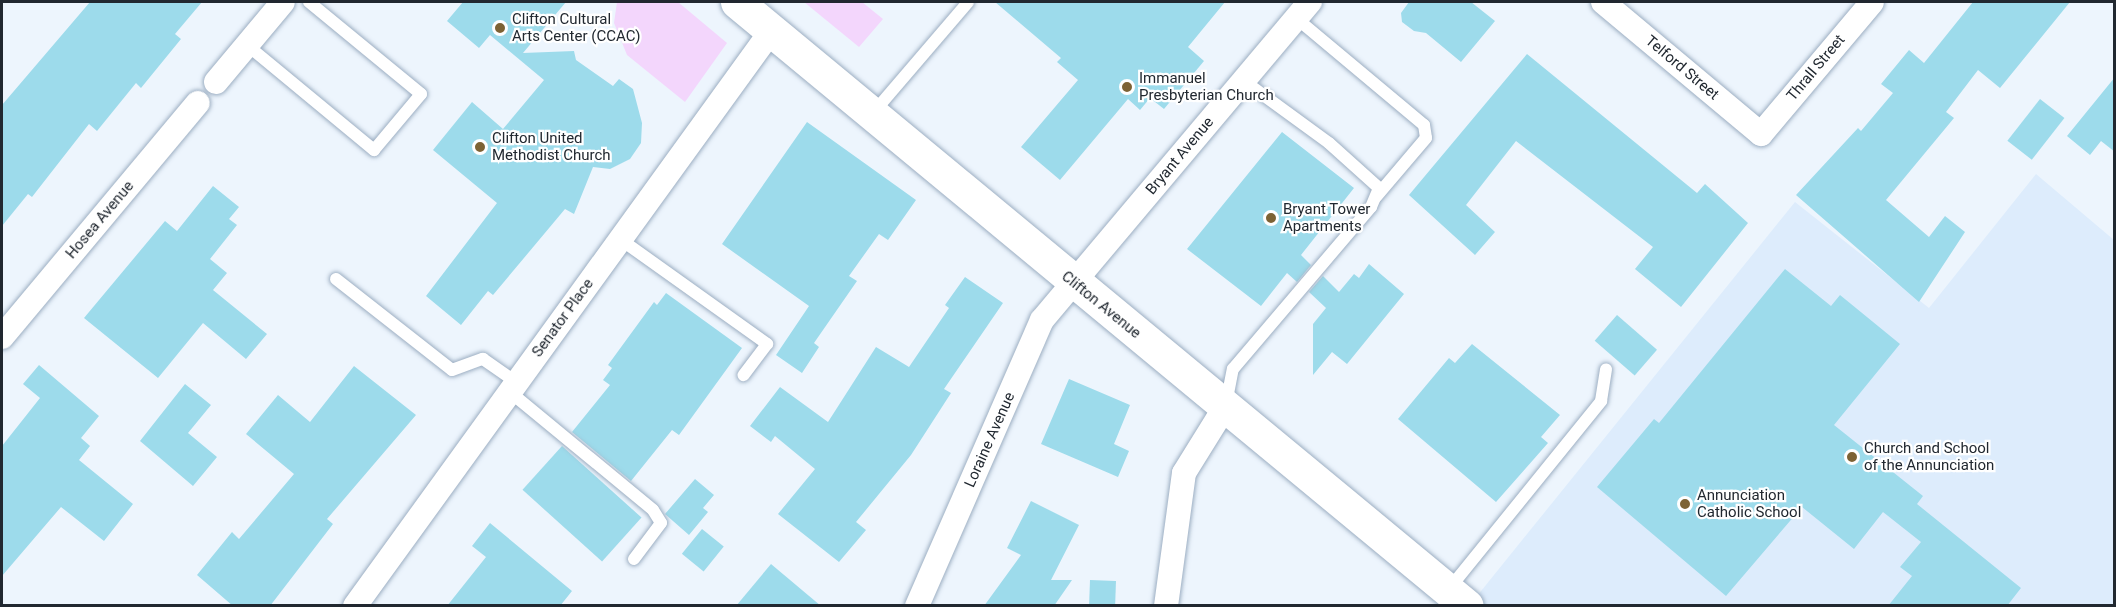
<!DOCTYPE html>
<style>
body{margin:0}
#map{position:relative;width:2116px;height:607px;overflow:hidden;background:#edf5fd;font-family:Roboto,sans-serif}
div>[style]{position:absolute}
.built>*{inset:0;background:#ddecfc}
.green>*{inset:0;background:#f3d6fc}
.building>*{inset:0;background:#9ddbeb;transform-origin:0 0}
.roads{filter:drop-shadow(0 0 2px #9caec2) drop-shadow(0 0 2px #9caec2)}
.service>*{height:12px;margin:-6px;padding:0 6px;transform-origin:6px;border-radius:6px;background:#fff}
.minor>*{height:24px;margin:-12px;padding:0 12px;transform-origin:12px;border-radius:12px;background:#fff}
.secondary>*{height:33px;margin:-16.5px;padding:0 16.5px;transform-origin:16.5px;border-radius:16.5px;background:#fff}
.dots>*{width:16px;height:16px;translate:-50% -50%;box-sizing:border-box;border:3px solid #fff;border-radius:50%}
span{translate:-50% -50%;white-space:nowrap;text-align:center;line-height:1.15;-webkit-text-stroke:4.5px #fff;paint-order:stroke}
.poi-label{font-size:15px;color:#212830}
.left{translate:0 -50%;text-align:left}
.street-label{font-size:15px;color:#212830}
.frame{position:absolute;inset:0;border:3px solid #212830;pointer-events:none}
</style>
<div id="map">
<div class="built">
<i style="clip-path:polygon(2036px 174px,2114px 240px,2114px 605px,1469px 606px,1795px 202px,1929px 308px)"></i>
</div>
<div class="green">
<i style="clip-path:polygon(617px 2px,678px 2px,727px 43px,685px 102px,627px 55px,614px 23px)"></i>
<i style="clip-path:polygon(804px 2px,862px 2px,883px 19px,859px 47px)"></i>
</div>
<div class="building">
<i style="clip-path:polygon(90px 2px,202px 2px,175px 34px,181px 39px,141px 88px,136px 83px,97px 131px,89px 124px,32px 197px,28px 194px,2px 226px,2px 105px)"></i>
<i style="clip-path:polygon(463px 2px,566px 2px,523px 53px,574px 51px,576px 60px,613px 86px,619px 79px,633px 89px,642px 123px,641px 143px,630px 159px,610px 169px,593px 167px,574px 214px,565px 209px,493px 295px,488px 291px,461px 325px,426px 296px,497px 203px,433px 150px,472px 102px,503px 129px,544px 80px,490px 35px,479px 48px,447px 21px)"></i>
<i style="clip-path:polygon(995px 2px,1225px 2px,1188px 47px,1204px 61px,1164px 109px,1150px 98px,1140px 110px,1128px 99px,1060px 180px,1021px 147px,1078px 80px,1057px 62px,1061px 58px)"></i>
<i style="clip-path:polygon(1409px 2px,1471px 2px,1495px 21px,1461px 62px,1426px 33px,1414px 31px,1402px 22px,1401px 13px)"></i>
<i style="clip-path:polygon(1973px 2px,2070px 2px,2000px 88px,1978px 70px,1946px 112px,1954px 118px,1886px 200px,1929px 237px,1945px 216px,1965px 232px,1919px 302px,1796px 195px,1858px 128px,1861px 131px,1893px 93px,1881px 84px,1909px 50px,1924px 63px)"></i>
<i style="clip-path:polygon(1527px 54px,1697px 193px,1705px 184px,1748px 223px,1681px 307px,1635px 269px,1653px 247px,1516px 141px,1466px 205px,1495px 232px,1475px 255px,1409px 195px)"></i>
<i style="clip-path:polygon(2115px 77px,2115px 152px,2101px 141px,2090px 155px,2067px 136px)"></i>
<i style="left:2040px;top:99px;width:31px;height:53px;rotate:38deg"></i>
<i style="clip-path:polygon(807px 122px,916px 200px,888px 240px,879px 234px,849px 276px,857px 281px,814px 343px,819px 347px,802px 373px,776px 355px,809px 306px,722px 244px)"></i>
<i style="clip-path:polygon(1282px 132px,1354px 188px,1301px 255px,1311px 265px,1297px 282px,1287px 273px,1261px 306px,1187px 249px)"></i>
<i style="clip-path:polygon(213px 186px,239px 207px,229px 219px,237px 225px,210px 259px,227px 273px,213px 290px,267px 334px,246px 359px,203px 323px,158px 378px,84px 318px,165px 221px,177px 231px)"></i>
<i style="clip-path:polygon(1369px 264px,1404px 294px,1347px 364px,1332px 352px,1313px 375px,1313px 324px,1326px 308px,1309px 292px,1323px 276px,1339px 292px,1354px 274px,1359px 278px)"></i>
<i style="clip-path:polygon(1785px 269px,1831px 306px,1840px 295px,1900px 344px,1834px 425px,1923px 496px,1917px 504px,2021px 588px,2007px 606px,1888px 606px,1912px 576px,1900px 567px,1921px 542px,1883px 512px,1854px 549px,1802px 507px,1726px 596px,1597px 487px,1654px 419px,1659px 423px)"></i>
<i style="clip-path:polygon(965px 277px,1003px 303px,944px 389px,951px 393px,911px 455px,856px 522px,866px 530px,839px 562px,778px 514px,815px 469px,775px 436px,771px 442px,750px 426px,780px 387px,828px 422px,876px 347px,909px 367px,949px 308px,945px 305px)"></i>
<i style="clip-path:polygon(666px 293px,742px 348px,679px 435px,672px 430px,631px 481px,572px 432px,610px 385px,603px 380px,612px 368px,608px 365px,654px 302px,657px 305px)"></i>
<i style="left:1617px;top:315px;width:53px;height:34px;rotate:41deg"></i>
<i style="clip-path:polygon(1472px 344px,1560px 415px,1541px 437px,1548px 443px,1496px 502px,1398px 419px,1449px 358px,1455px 363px)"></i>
<i style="clip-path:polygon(39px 365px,99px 416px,81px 438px,90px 446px,79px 460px,133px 504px,104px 541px,61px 507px,2px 576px,2px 446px,40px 398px,23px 384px)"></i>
<i style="clip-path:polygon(354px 366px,416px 415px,327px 519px,333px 524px,270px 606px,233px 606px,197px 575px,232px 532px,239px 539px,294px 474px,246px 434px,278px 395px,310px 422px)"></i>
<i style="clip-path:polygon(1069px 379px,1130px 405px,1114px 444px,1129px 451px,1118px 477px,1041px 444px)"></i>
<i style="clip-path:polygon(185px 384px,211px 405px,188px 433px,217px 457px,193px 486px,140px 441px)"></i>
<i style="left:562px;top:446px;width:107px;height:59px;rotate:42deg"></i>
<i style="clip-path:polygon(695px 479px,714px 495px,703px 508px,708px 512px,689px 535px,665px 514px)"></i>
<i style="clip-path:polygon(1031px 501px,1079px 525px,1051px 580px,1072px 580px,1054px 606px,984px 606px,1021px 555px,1007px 548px)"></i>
<i style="clip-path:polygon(490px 523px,572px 591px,560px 606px,447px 606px,486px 557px,472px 546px)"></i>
<i style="left:702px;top:529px;width:28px;height:32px;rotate:39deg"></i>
<i style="clip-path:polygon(771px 564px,821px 606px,736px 606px)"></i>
<i style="left:1090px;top:580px;width:26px;height:26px;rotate:2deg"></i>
</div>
<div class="roads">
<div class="service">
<i style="left:1296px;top:18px;width:167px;rotate:39.9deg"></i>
<i style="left:1424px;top:125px;width:13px;rotate:81deg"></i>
<i style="left:1426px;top:138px;width:77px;rotate:130.3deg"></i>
<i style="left:247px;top:45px;width:165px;rotate:39.6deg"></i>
<i style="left:374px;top:150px;width:73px;rotate:-50deg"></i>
<i style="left:421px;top:94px;width:145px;rotate:-140.6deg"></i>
<i style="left:873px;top:113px;width:146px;rotate:-49.4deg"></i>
<i style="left:620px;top:239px;width:181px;rotate:35.5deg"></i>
<i style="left:767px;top:344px;width:39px;rotate:127deg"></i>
<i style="left:336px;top:279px;width:147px;rotate:38.1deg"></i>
<i style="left:452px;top:370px;width:33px;rotate:-20deg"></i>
<i style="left:483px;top:359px;width:40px;rotate:34.9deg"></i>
<i style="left:510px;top:392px;width:185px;rotate:39.5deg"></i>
<i style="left:653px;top:510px;width:15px;rotate:58deg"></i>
<i style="left:661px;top:523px;width:45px;rotate:126.9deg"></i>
<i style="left:1226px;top:404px;width:36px;rotate:-79deg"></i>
<i style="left:1233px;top:369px;width:213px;rotate:-49.6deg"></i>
<i style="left:1371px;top:207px;width:21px;rotate:-67deg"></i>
<i style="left:1379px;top:188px;width:67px;rotate:-138deg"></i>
<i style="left:1329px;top:143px;width:105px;rotate:-143.9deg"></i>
<i style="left:1449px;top:589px;width:242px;rotate:-51deg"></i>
<i style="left:1601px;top:401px;width:32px;rotate:-81deg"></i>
</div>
<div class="minor">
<i style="left:1603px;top:2px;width:206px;rotate:39.9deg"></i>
<i style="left:1761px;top:134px;width:172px;rotate:-49.9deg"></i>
<i style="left:216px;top:82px;width:104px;rotate:-50.1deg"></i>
<i style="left:2px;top:337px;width:305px;rotate:-50.1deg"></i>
<i style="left:355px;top:606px;width:711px;rotate:-54.1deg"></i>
<i style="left:917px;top:606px;width:312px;rotate:-66.4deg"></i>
<i style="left:1042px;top:320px;width:416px;rotate:-49.9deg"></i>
<i style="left:1166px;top:606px;width:134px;rotate:-82.3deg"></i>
<i style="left:1184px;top:473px;width:78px;rotate:-58.2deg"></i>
</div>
<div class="secondary">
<i style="left:737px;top:2px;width:947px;rotate:39.6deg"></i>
</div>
</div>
<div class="dots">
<i style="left:500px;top:28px;background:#7c6234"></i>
<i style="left:1127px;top:87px;background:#7c6234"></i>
<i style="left:480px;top:147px;background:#7c6234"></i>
<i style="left:1271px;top:218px;background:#7c6234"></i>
<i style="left:1852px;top:457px;background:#7c6234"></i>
<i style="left:1685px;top:504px;background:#7c6234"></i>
</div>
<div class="poi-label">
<span class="left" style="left:512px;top:28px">Clifton Cultural<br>Arts Center (CCAC)</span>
<span class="left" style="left:1139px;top:87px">Immanuel<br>Presbyterian Church</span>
<span class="left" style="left:492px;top:147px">Clifton United<br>Methodist Church</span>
<span class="left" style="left:1283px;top:218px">Bryant Tower<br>Apartments</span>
<span class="left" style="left:1864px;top:457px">Church and School<br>of the Annunciation</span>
<span class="left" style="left:1697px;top:504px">Annunciation<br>Catholic School</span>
</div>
<div class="street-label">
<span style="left:1682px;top:68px;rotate:40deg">Telford Street</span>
<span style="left:1816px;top:68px;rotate:-50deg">Thrall Street</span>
<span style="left:1180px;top:156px;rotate:-50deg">Bryant Avenue</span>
<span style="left:100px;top:220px;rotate:-50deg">Hosea Avenue</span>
<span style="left:1101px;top:305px;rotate:39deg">Clifton Avenue</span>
<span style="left:563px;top:318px;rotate:-54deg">Senator Place</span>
<span style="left:990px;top:440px;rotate:-66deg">Loraine Avenue</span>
</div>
<div class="frame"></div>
</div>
